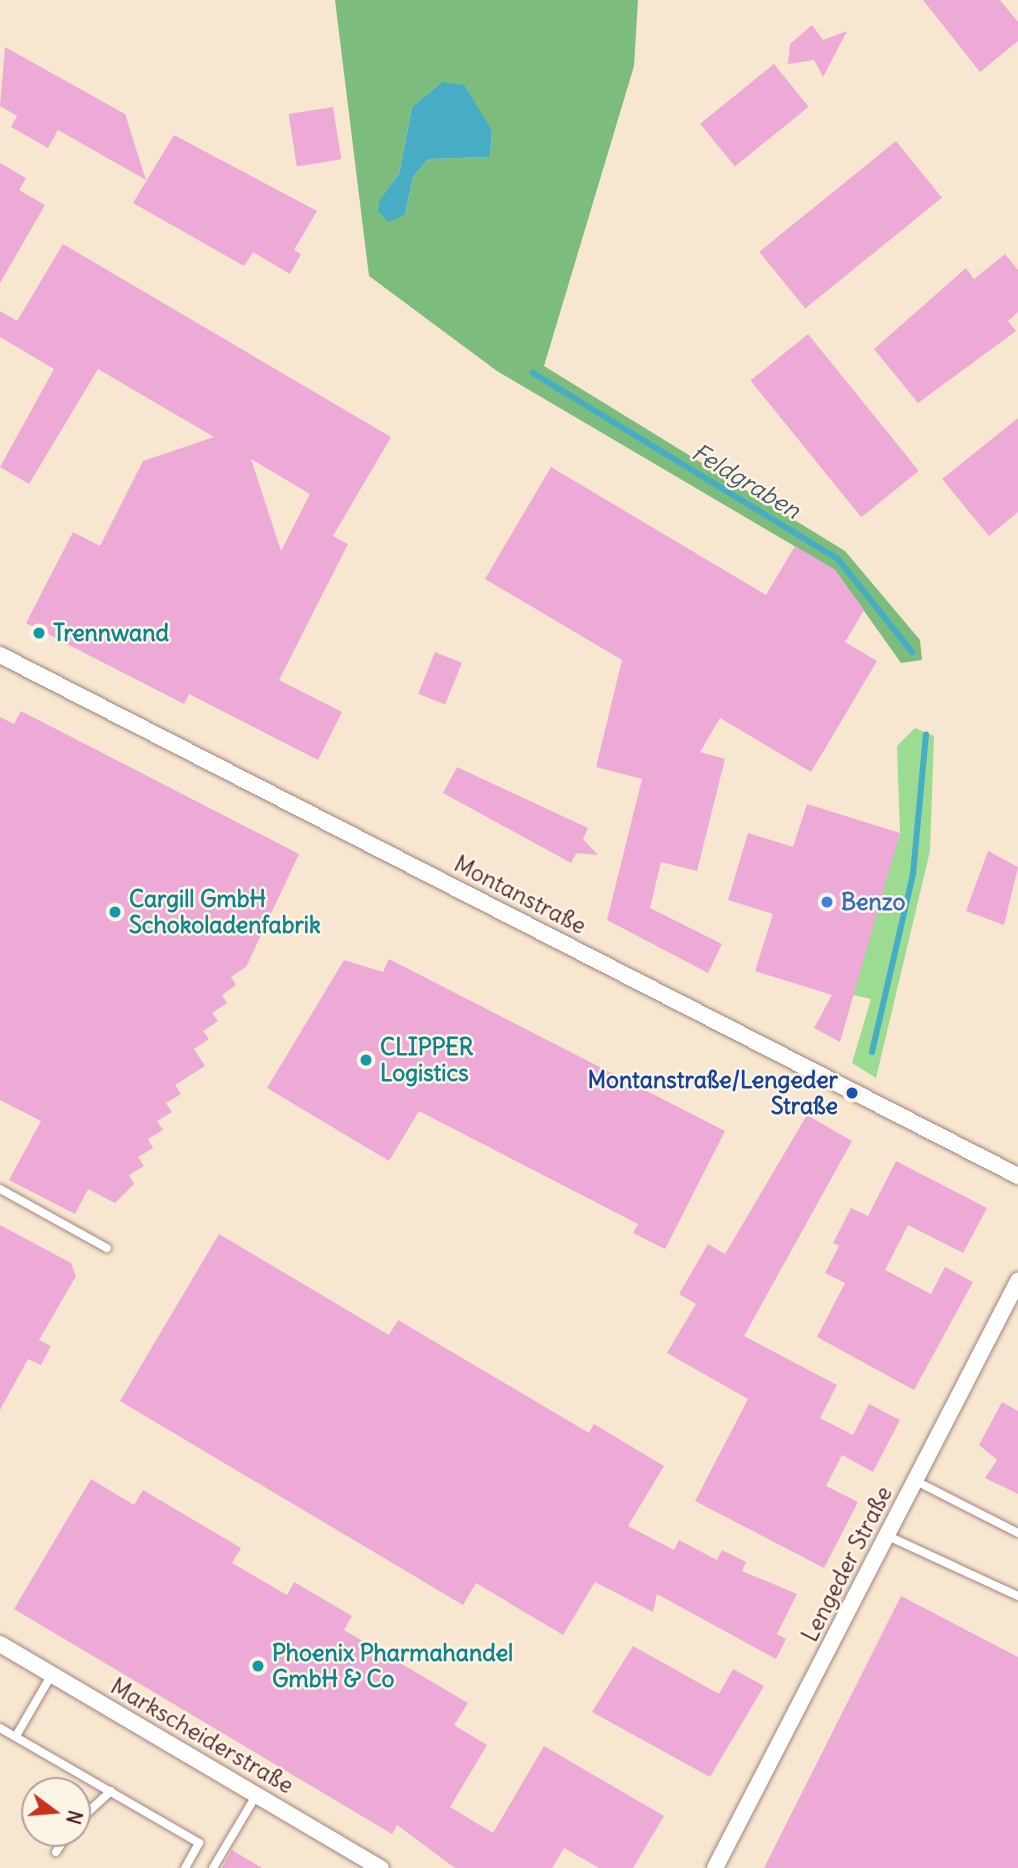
<!DOCTYPE html>
<meta charset="utf-8">
<style>
body{margin:0}
#map{position:relative;width:1018px;height:1868px;overflow:hidden;background:#f8e7d0;font-family:Delius,sans-serif}
div>[style]{position:absolute}
.green>*{inset:0;background:#9bdc92}
.forest>*{inset:0;background:#7cbc7c}
.water>*{inset:0;background:#46adc5}
.stream>*{height:6px;margin:-3px;padding:0 3px;transform-origin:3px;border-radius:3px;background:#46adc5}
.building>*{inset:0;background:#edaad7;transform-origin:0 0}
.roads{filter:drop-shadow(0 0 2px #a1837e) drop-shadow(0 0 2px #a1837e)}
.service>*{height:8px;margin:-4px;padding:0 4px;transform-origin:4px;border-radius:4px;background:#fff}
.minor>*{height:16px;margin:-8px;padding:0 8px;transform-origin:8px;border-radius:8px;background:#fff}
.dots>*{width:19px;height:19px;translate:-50% -50%;box-sizing:border-box;border:4px solid #fcf5e5;border-radius:50%}
span{translate:-50% -50%;white-space:nowrap;text-align:center;line-height:1.15;-webkit-text-stroke:5px #fcf5e5;paint-order:stroke}
.culture-label{font-size:23px;color:#0d838f;font-weight:700}
.left{translate:0 -50%;text-align:left}
.street-label{font-size:23px;color:#4a1f2b}
.shop-label{font-size:23px;color:#366cbe;font-weight:700}
.transit-label{font-size:23px;color:#164399;font-weight:700}
.right{translate:-100% -50%;text-align:right}
.water-label{font-size:24px;color:#485869;font-style:italic}
.north{position:absolute;left:21px;top:1777px;width:70px;height:70px;box-sizing:border-box;background:#fcf5e5;border:2px solid #b59f9b;border-radius:50%;rotate:106deg;font-size:19px;font-weight:700;line-height:28px;text-align:center;color:#4a1f2b}
.north::after{content:'';display:block;margin:auto;width:24px;height:32px;background:#c8321e;clip-path:polygon(50% 0,100% 100%,50% 72%,0 100%)}
</style>
<div id="map">
<div class="green">
<i style="clip-path:polygon(915px 728px,934px 736px,930px 851px,876px 1078px,852px 1063px,871px 999px,849px 994px,900px 833px,897px 746px)"></i>
</div>
<div class="forest">
<i style="clip-path:polygon(evenodd,335px 0,638px 0,634px 66px,544px 366px,845px 551px,920px 640px,922px 660px,901px 663px,835px 570px,497px 371px,369px 276px,335px 0,442px 82px,492px 130px,490px 157px,428px 159px,413px 177px,405px 215px,380px 199px,399px 174px,412px 107px,442px 82px)"></i>
</div>
<div class="water">
<i style="clip-path:polygon(442px 82px,464px 85px,483px 116px,492px 130px,490px 157px,428px 159px,413px 177px,405px 215px,388px 222px,378px 211px,380px 199px,399px 174px,412px 107px)"></i>
</div>
<div class="stream">
<i style="left:533px;top:373px;width:357px;rotate:31.4deg"></i>
<i style="left:838px;top:559px;width:119px;rotate:51.5deg"></i>
<i style="left:872px;top:1052px;width:183px;rotate:-77deg"></i>
<i style="left:913px;top:874px;width:140px;rotate:-84.7deg"></i>
</div>
<div class="building">
<i style="clip-path:polygon(923px 0,1000px 0,1018px 22px,1018px 41px,980px 72px)"></i>
<i style="clip-path:polygon(812px 25px,823px 40px,847px 31px,823px 77px,814px 60px,788px 64px,790px 44px)"></i>
<i style="clip-path:polygon(5px 47px,125px 114px,146px 180px,58px 130px,48px 148px,11px 127px,17px 116px,0 106px)"></i>
<i style="left:774px;top:64px;width:55px;height:95px;rotate:51deg"></i>
<i style="left:333px;top:107px;width:53px;height:45px;rotate:81deg"></i>
<i style="clip-path:polygon(174px 135px,317px 211px,294px 250px,301px 254px,290px 274px,253px 252px,244px 266px,133px 203px)"></i>
<i style="left:896px;top:141px;width:73px;height:176px;rotate:51deg"></i>
<i style="clip-path:polygon(0 163px,26px 178px,19px 190px,45px 205px,0 283px)"></i>
<i style="clip-path:polygon(evenodd,63px 244px,391px 437px,333px 536px,348px 544px,279px 680px,342px 712px,318px 760px,189px 694px,184px 704px,26px 623px,73px 532px,100px 546px,143px 461px,214px 437px,98px 369px,29px 484px,0 467px,54px 369px,0 337px,0 311px,17px 321px,63px 244px,251px 459px,310px 494px,281px 551px,251px 459px)"></i>
<i style="clip-path:polygon(1005px 254px,1018px 270px,1018px 312px,1008px 321px,1016px 331px,918px 403px,874px 349px,966px 268px,974px 279px)"></i>
<i style="left:808px;top:334px;width:176px;height:74px;rotate:51deg"></i>
<i style="clip-path:polygon(1018px 418px,1018px 512px,989px 536px,942px 479px)"></i>
<i style="clip-path:polygon(551px 467px,766px 595px,795px 546px,835px 570px,864px 610px,845px 642px,877px 661px,811px 772px,720px 718px,700px 752px,725px 759px,697px 871px,661px 862px,650px 908px,722px 944px,708px 973px,607px 920px,642px 779px,596px 767px,622px 660px,485px 579px)"></i>
<i style="left:435px;top:652px;width:29px;height:45px;rotate:22deg"></i>
<i style="clip-path:polygon(21px 711px,299px 854px,246px 967px,231px 977px,236px 985px,222px 995px,227px 1003px,212px 1013px,218px 1021px,203px 1031px,209px 1039px,194px 1049px,205px 1066px,175px 1085px,181px 1094px,166px 1103px,172px 1112px,157px 1121px,163px 1130px,148px 1139px,153px 1148px,138px 1157px,144px 1166px,129px 1175px,134px 1184px,115px 1203px,88px 1189px,75px 1214px,9px 1180px,41px 1121px,0 1100px,0 717px,14px 724px)"></i>
<i style="clip-path:polygon(457px 767px,588px 828px,583px 839px,598px 855px,576px 853px,571px 863px,443px 793px)"></i>
<i style="clip-path:polygon(807px 804px,900px 833px,840px 1042px,814px 1028px,832px 995px,755px 971px,773px 914px,728px 900px,748px 833px,793px 847px)"></i>
<i style="clip-path:polygon(988px 851px,1018px 867px,1004px 925px,966px 911px)"></i>
<i style="clip-path:polygon(389px 959px,725px 1131px,665px 1249px,633px 1233px,638px 1224px,419px 1111px,389px 1161px,267px 1088px,344px 960px,383px 972px)"></i>
<i style="clip-path:polygon(807px 1115px,852px 1141px,744px 1336px,837px 1385px,820px 1418px,853px 1435px,869px 1404px,900px 1420px,873px 1472px,842px 1455px,826px 1486px,858px 1502px,824px 1568px,695px 1501px,748px 1399px,667px 1353px,696px 1304px,679px 1294px,708px 1244px,725px 1254px)"></i>
<i style="clip-path:polygon(896px 1161px,987px 1208px,963px 1253px,908px 1225px,885px 1270px,931px 1294px,945px 1267px,973px 1282px,914px 1390px,817px 1337px,845px 1283px,825px 1273px,839px 1246px,833px 1243px,851px 1208px,868px 1216px)"></i>
<i style="clip-path:polygon(0 1225px,71px 1263px,76px 1276px,39px 1340px,51px 1346px,41px 1365px,28px 1359px,0 1410px)"></i>
<i style="clip-path:polygon(219px 1234px,389px 1335px,398px 1320px,589px 1433px,594px 1424px,664px 1466px,628px 1526px,674px 1550px,679px 1540px,717px 1560px,722px 1550px,746px 1562px,742px 1571px,797px 1594px,777px 1634px,786px 1639px,776px 1659px,657px 1594px,653px 1612px,595px 1582px,563px 1635px,476px 1583px,463px 1605px,120px 1401px)"></i>
<i style="clip-path:polygon(1002px 1402px,1018px 1411px,1018px 1494px,985px 1478px,997px 1460px,979px 1445px)"></i>
<i style="clip-path:polygon(91px 1479px,134px 1505px,143px 1490px,241px 1548px,232px 1563px,287px 1595px,294px 1582px,352px 1616px,344px 1630px,468px 1703px,454px 1725px,487px 1745px,450px 1807px,493px 1833px,544px 1746px,664px 1816px,633px 1868px,599px 1868px,564px 1848px,552px 1868px,455px 1868px,397px 1825px,392px 1834px,14px 1609px)"></i>
<i style="clip-path:polygon(901px 1596px,1018px 1657px,1018px 1868px,764px 1868px)"></i>
<i style="clip-path:polygon(633px 1646px,719px 1694px,733px 1669px,764px 1686px,710px 1777px,592px 1712px)"></i>
<i style="clip-path:polygon(232px 1850px,262px 1868px,222px 1868px)"></i>
</div>
<div class="roads">
<div class="service">
<i style="left:0;top:1189px;width:122px;rotate:28.9deg"></i>
<i style="left:916px;top:1481px;width:114px;rotate:27deg"></i>
<i style="left:888px;top:1536px;width:143px;rotate:24.8deg"></i>
<i style="left:0;top:1728px;width:230px;rotate:30deg"></i>
<i style="left:199px;top:1843px;width:29px;rotate:119deg"></i>
<i style="left:16px;top:1736px;width:72px;rotate:-59.9deg"></i>
<i style="left:77px;top:1822px;width:46px;rotate:-42.4deg"></i>
<i style="left:56px;top:1852px;width:22px;rotate:-58deg"></i>
<i style="left:213px;top:1868px;width:86px;rotate:-59.3deg"></i>
</div>
<div class="minor">
<i style="left:0;top:655px;width:1144px;rotate:27.1deg"></i>
<i style="left:0;top:1644px;width:442px;rotate:30.5deg"></i>
<i style="left:715px;top:1868px;width:661px;rotate:-62.7deg"></i>
</div>
</div>
<div class="dots">
<i style="left:39px;top:633px;background:#0f9aa8"></i>
<i style="left:827px;top:902px;background:#3f7fe0"></i>
<i style="left:115px;top:912px;background:#0f9aa8"></i>
<i style="left:366px;top:1060px;background:#0f9aa8"></i>
<i style="left:852px;top:1093px;background:#1a4fb4"></i>
<i style="left:258px;top:1666px;background:#0f9aa8"></i>
</div>
<div class="culture-label">
<span class="left" style="left:53px;top:633px">Trennwand</span>
<span class="left" style="left:129px;top:912px">Cargill GmbH<br>Schokoladenfabrik</span>
<span class="left" style="left:380px;top:1060px">CLIPPER<br>Logistics</span>
<span class="left" style="left:272px;top:1666px">Phoenix Pharmahandel<br>GmbH &amp; Co</span>
</div>
<div class="street-label">
<span style="left:520px;top:895px;rotate:27deg">Montanstraße</span>
<span style="left:847px;top:1564px;rotate:-63deg">Lengeder Straße</span>
<span style="left:202px;top:1736px;rotate:30deg">Markscheiderstraße</span>
</div>
<div class="shop-label">
<span class="left" style="left:841px;top:902px">Benzo</span>
</div>
<div class="transit-label">
<span class="right" style="left:838px;top:1093px">Montanstraße/Lengeder<br>Straße</span>
</div>
<div class="water-label">
<span style="left:746px;top:481px;rotate:31deg">Feldgraben</span>
</div>
<div class="north">N</div>
</div>
